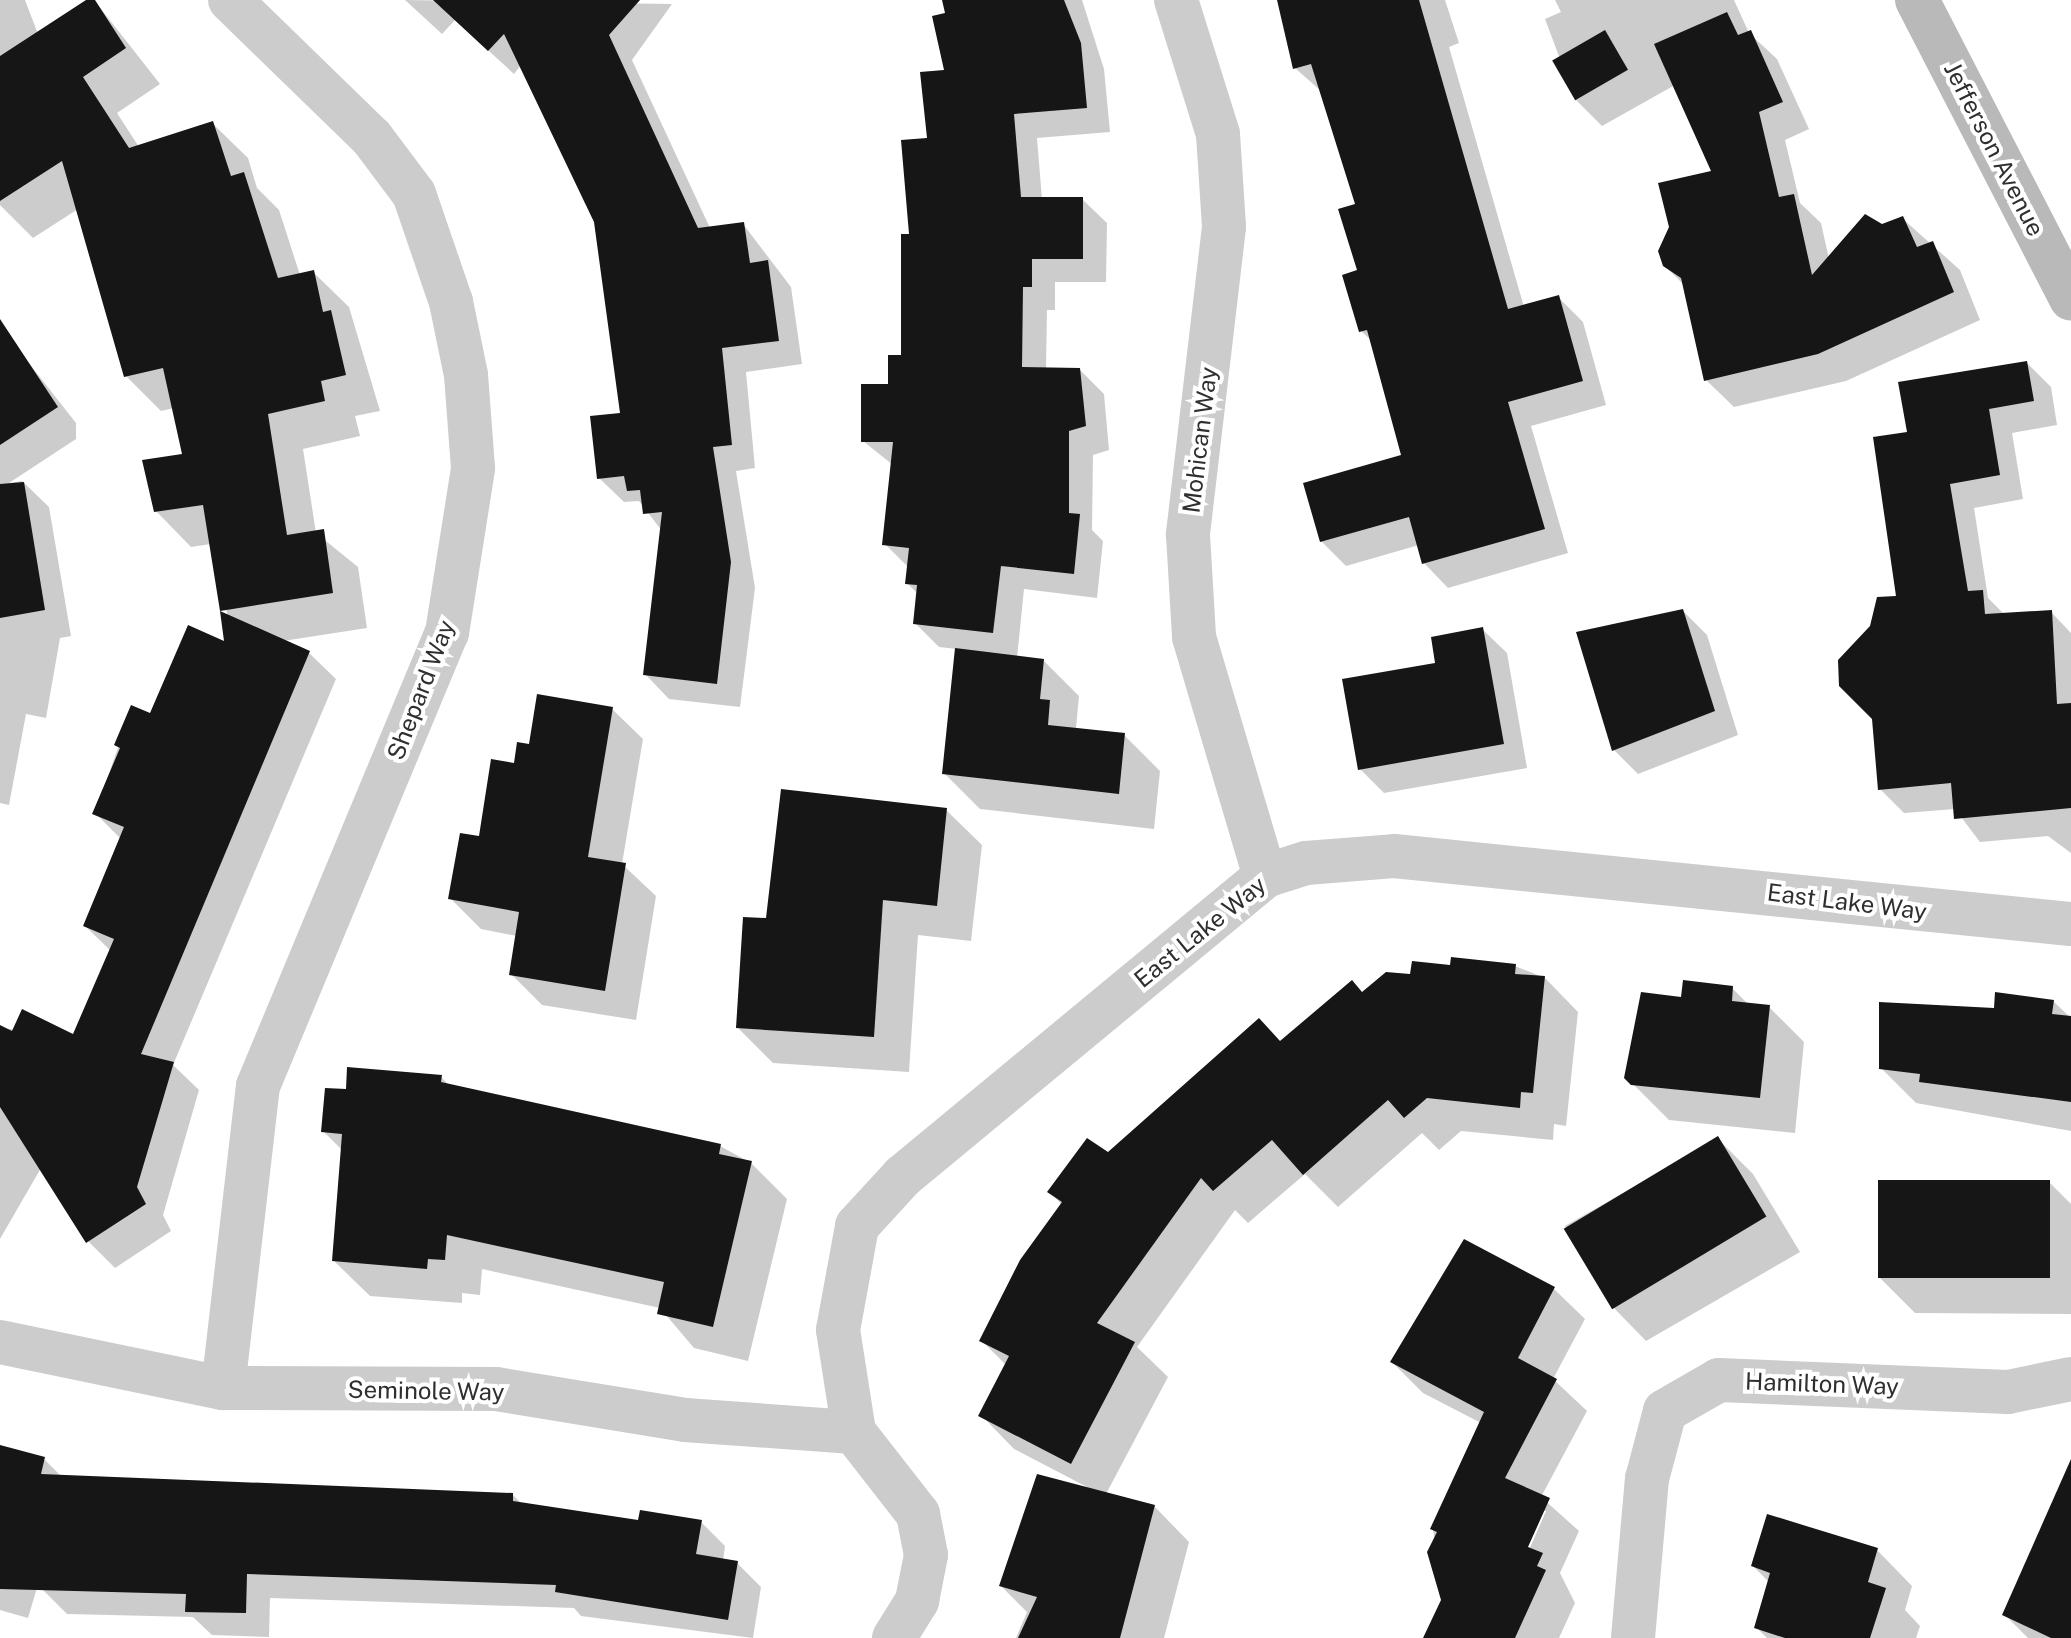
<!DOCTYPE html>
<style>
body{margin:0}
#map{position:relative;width:2071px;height:1638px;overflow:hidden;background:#fff;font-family:"Public Sans",sans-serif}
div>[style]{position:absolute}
.shadow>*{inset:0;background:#0003}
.building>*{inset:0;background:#161616;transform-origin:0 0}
.street>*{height:44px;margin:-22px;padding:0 22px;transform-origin:22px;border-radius:22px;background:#ccc}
.secondary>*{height:44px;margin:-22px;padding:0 22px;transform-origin:22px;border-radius:22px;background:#b9b9b9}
span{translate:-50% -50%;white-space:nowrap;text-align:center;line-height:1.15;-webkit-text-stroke:8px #fff;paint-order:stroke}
.street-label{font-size:24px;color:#2f2f2f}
</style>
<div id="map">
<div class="shadow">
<i style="clip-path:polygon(0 0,25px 0,38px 34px,94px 0,160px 84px,117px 113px,139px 147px,212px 123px,248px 158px,257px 188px,279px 210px,300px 275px,313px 272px,349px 307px,380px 411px,355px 416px,360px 436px,303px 449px,316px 533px,358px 567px,367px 628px,283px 641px,309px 653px,336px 679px,173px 1065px,199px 1090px,163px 1215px,171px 1231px,115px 1268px,88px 1241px,41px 1168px,0 1239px,0 1028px,74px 1036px,111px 951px,85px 926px,121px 839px,95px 813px,132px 708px,151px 716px,227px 645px,228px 617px,211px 544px,191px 547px,156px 511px,185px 455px,174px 408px,161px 411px,126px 376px,78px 209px,33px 238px,0 205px)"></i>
<i style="clip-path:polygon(405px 0,672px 4px,632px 60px,710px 228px,743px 224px,791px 287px,802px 364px,746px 372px,755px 468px,736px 471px,755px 588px,740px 707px,669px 699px,645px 674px,662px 531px,639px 501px,624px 502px,599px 478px,622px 414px,596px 221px,521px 65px,514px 74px,455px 20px,442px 34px)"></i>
<i style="clip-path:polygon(948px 0,1082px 0,1104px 69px,1110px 132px,1037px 138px,1042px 199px,1082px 199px,1107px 223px,1106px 282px,1055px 282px,1055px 310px,1047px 310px,1046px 369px,1080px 370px,1104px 394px,1109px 450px,1093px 455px,1092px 530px,1103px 541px,1097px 598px,1024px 589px,1017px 658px,1044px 661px,1079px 696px,1076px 728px,1124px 735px,1160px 771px,1154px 829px,980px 809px,944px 773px,957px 649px,939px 647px,915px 623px,918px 594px,907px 583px,909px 568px,885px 544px,893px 465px,863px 441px,903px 357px,911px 236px,956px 12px)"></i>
<i style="clip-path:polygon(1279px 0,1445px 0,1459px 43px,1449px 47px,1524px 307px,1558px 297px,1583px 322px,1606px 405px,1531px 426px,1568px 553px,1448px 588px,1424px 563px,1419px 545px,1346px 566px,1321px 541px,1404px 456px,1372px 341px,1361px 331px,1357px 205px,1322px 92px,1295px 68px)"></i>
<i style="clip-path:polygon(1555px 0,1734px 0,1749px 33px,1777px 59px,1809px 129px,1785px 140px,1800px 203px,1821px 223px,1829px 259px,1903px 219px,1960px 270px,1980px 320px,1846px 381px,1734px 407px,1706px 380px,1684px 285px,1664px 265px,1714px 172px,1675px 85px,1602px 126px,1575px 99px,1545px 19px,1561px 12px)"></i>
<i style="clip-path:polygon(21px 353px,76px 423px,76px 439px,9px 483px,22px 481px,49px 507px,71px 636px,60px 638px,46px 718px,26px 714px,9px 805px,0 803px,0 367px)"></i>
<i style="clip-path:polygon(2027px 363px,2051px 387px,2057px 425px,2012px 433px,2023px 499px,1974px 508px,1988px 598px,2005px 615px,2051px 612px,2071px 633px,2071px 853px,2048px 836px,1980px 842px,1955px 809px,1904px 813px,1880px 789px,1909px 433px)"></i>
<i style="clip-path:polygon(1683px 611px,1707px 635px,1738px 735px,1638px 774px,1614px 750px)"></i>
<i style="clip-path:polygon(1482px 629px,1507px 653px,1527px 768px,1384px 793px,1360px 769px,1438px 664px)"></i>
<i style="clip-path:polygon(612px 709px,643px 739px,622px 864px,656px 896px,636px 1020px,542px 1005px,511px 974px,517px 936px,481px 929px,450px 898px,531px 746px)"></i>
<i style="clip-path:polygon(946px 810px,982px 845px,971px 941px,918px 935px,909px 1072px,773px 1063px,738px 1028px,768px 920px)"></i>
<i style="clip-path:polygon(1515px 966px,1545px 978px,1578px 1012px,1566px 1126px,1554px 1124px,1553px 1140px,1461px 1131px,1439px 1150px,1422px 1133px,1338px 1207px,1305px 1174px,1248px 1223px,1235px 1210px,1137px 1347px,1168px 1377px,1106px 1494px,1154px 1506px,1189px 1542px,1164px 1638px,1016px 1638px,1027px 1612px,1001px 1586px,1089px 1488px,1014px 1449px,981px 1415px,1006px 1365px,981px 1340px,1062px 1205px,1050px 1192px,1363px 994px,1452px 967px)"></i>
<i style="clip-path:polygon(1732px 988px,1749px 1005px,1769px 1007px,1804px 1042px,1795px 1133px,1669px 1120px,1626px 1077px)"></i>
<i style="clip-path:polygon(2054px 1002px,2071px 1018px,2071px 1131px,1916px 1103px,1881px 1068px,1996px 1010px)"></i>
<i style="clip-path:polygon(441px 1077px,450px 1086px,720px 1146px,751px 1163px,787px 1199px,748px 1361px,694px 1348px,660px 1308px,482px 1269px,480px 1295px,462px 1293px,462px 1303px,370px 1296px,334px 1261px,343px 1151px,323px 1131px,348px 1091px)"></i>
<i style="clip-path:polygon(1718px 1139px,1753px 1174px,1800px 1252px,1646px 1341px,1611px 1305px,1565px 1226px)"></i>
<i style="clip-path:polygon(2049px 1182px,2071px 1204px,2071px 1314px,1915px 1313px,1880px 1278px)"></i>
<i style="clip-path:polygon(evenodd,1465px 1241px,1554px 1289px,1585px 1319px,1553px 1379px,1587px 1411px,1541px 1497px,1579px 1531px,1560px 1573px,1575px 1603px,1559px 1638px,1425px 1638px,1443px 1600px,1433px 1529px,1481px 1423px,1423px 1393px,1392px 1362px,1465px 1241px,1542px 1511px,1546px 1511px,1526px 1557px,1522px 1555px,1542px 1511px)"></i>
<i style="clip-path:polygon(0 1446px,44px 1459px,62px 1477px,513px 1495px,522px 1504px,639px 1523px,701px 1522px,725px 1546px,723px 1561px,737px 1563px,761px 1587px,753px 1638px,581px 1616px,574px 1608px,270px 1598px,269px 1637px,212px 1635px,193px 1617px,67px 1614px,43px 1590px,42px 1571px,28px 1618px,0 1610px)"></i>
<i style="clip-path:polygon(2071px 1517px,2071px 1638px,2028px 1638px,2005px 1615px)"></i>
<i style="clip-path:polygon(1877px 1550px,1912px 1586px,1905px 1610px,1920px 1626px,1916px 1638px,1767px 1638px,1756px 1627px,1769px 1582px,1753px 1566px)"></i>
</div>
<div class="building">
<i style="clip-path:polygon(86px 0,95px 0,126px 48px,83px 77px,129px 148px,213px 121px,231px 176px,244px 172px,278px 278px,314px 270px,323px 312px,331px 310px,346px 375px,321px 381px,325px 401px,268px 414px,287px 535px,324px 529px,333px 593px,220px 611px,203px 505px,154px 512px,142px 460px,182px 454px,163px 368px,124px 377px,62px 161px,0 201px,0 56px)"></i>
<i style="clip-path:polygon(433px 0,640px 0,609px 35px,698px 228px,744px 222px,750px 263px,768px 260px,779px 341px,722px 348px,732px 445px,713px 447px,731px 562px,717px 684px,643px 675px,662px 512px,643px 514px,640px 490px,627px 491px,624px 476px,597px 479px,590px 416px,620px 413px,594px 222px,504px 34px,488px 51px)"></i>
<i style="clip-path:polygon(942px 0,1064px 0,1081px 43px,1087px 108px,1014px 114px,1021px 197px,1083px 197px,1083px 259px,1032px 259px,1032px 287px,1023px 287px,1022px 367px,1080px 368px,1086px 426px,1069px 431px,1069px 513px,1080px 514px,1074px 574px,1001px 566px,993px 633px,913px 624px,917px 585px,905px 584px,909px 548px,882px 545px,893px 442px,861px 442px,861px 384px,888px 384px,888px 355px,901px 355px,901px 234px,909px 234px,901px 140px,927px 138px,920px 72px,944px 70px,932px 16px,945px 13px)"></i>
<i style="clip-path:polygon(1277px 0,1419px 0,1508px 309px,1559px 295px,1583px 381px,1508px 402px,1545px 529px,1422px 564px,1409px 517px,1320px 542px,1303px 483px,1401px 455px,1367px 330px,1359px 332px,1342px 275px,1357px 270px,1338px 209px,1355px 204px,1311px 64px,1293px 69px)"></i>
<i style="clip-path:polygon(1727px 12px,1738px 35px,1751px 30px,1783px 102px,1759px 112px,1779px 197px,1794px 194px,1812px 275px,1865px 214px,1882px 224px,1903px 216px,1917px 247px,1933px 241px,1954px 292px,1818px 354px,1704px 381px,1681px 278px,1663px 266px,1658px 251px,1669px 227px,1658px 183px,1711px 171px,1654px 44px)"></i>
<i style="left:1605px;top:30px;width:46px;height:61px;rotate:60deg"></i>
<i style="clip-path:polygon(0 319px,58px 407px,0 445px)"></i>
<i style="clip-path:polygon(2027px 361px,2034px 401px,1989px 409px,2000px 475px,1950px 484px,1968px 591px,1983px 590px,1985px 614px,2052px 610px,2057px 704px,2071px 703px,2071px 808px,1954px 819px,1951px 783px,1878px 790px,1872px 719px,1839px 686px,1838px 660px,1870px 626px,1877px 597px,1896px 596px,1873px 437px,1907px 432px,1898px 382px)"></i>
<i style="clip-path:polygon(24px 482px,45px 610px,0 618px,0 484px)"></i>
<i style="clip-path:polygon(1683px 609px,1715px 711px,1612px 751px,1576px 632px)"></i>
<i style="clip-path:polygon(220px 611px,310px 651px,141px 1054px,174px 1062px,137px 1187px,146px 1204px,86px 1243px,0 1107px,0 1025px,12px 1031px,22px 1009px,73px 1034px,114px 939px,83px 926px,124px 827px,92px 814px,120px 748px,114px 745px,131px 705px,150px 713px,188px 625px,224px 641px)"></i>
<i style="clip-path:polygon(1483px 627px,1504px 744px,1358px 770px,1342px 679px,1435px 663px,1431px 637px)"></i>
<i style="clip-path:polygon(955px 648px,1044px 659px,1040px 699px,1050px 700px,1048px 725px,1125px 733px,1119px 794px,942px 774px)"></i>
<i style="clip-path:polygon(537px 694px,613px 707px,588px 857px,626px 863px,605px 991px,509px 975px,519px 912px,448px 899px,460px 833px,479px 836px,491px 759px,514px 763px,517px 742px,529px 744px)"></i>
<i style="clip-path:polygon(781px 789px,947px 808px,937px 906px,883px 900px,874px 1037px,736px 1028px,743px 917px,766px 918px)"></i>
<i style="clip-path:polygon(1451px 957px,1516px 964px,1515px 974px,1545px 976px,1533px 1093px,1521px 1092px,1520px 1108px,1427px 1098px,1404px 1118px,1388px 1100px,1303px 1175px,1272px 1140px,1213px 1191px,1201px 1178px,1097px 1323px,1135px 1342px,1071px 1464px,978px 1416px,1009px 1356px,979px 1341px,1020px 1260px,1062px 1202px,1047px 1192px,1087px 1138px,1108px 1152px,1259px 1018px,1280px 1041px,1352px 980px,1362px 992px,1386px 972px,1410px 974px,1412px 961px,1450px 965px)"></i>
<i style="clip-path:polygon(1683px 980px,1733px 986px,1732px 1001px,1770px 1005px,1760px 1098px,1631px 1085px,1624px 1078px,1641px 992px,1681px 997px)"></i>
<i style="clip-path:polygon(1995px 992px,2054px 1000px,2052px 1014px,2071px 1016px,2071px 1102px,1919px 1082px,1920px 1074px,1879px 1069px,1879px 1002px,1994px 1008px)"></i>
<i style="clip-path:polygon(347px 1067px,442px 1075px,441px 1082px,721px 1144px,719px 1154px,752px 1161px,713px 1327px,657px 1314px,664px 1282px,447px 1235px,445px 1260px,428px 1259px,427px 1269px,332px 1261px,342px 1134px,321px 1132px,325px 1088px,346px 1089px)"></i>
<i style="left:1718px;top:1136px;width:94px;height:180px;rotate:59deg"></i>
<i style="left:1878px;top:1180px;width:172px;height:98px"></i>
<i style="clip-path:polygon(1464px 1239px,1555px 1287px,1518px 1358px,1557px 1379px,1505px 1478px,1550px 1498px,1528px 1547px,1543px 1553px,1537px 1566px,1546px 1570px,1515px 1638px,1423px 1638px,1441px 1600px,1427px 1552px,1437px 1532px,1430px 1529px,1484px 1412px,1390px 1362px)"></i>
<i style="clip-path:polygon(0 1445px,45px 1457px,41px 1474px,513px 1493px,513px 1501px,638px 1520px,640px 1510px,702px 1520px,696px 1554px,738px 1561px,728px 1620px,555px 1592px,556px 1585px,247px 1574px,246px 1613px,185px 1612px,186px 1594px,0 1589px)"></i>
<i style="clip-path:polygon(2071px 1459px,2071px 1638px,2051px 1638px,2002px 1615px)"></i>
<i style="clip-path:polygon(1037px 1474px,1155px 1505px,1120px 1638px,1018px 1638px,1037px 1597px,999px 1586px)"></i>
<i style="clip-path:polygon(1767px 1514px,1878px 1548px,1868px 1582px,1886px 1588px,1870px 1638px,1785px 1638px,1754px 1628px,1770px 1573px,1751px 1566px)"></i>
</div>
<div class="street">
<i style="left:1176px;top:0;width:140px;rotate:72.6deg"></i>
<i style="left:1218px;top:134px;width:93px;rotate:86.3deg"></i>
<i style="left:1224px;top:227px;width:310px;rotate:96.7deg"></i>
<i style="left:1188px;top:535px;width:102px;rotate:86.6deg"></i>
<i style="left:1194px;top:637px;width:249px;rotate:73.5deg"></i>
<i style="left:0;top:1342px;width:228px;rotate:11.7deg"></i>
<i style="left:223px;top:1388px;width:273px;rotate:0.2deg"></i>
<i style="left:496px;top:1389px;width:192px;rotate:9.3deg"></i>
<i style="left:685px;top:1420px;width:169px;rotate:4.1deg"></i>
<i style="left:223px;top:1388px;width:304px;rotate:-83.4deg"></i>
<i style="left:258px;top:1086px;width:491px;rotate:-67.4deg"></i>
<i style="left:447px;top:633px;width:167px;rotate:-81deg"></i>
<i style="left:473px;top:468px;width:93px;rotate:-94.3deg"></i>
<i style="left:466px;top:375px;width:75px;rotate:-101.6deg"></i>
<i style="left:451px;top:302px;width:114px;rotate:-108.9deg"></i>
<i style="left:414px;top:194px;width:70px;rotate:-126.9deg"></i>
<i style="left:372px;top:138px;width:198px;rotate:-135.8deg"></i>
<i style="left:894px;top:1638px;width:44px;rotate:-58.1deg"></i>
<i style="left:917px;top:1601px;width:47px;rotate:-78.9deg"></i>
<i style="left:926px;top:1555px;width:42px;rotate:-101deg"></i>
<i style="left:918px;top:1514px;width:104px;rotate:-128deg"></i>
<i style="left:854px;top:1432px;width:103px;rotate:-98.9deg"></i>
<i style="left:838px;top:1330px;width:106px;rotate:-79.6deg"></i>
<i style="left:857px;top:1226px;width:68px;rotate:-47.4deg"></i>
<i style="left:903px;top:1176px;width:470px;rotate:-39.6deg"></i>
<i style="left:1265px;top:876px;width:43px;rotate:-17.6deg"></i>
<i style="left:1306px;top:863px;width:88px;rotate:-4.5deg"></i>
<i style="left:1394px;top:856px;width:680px;rotate:5.74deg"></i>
<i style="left:1633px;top:1638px;width:160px;rotate:-85deg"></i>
<i style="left:1647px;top:1479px;width:70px;rotate:-75.2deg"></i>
<i style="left:1665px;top:1411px;width:62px;rotate:-29.9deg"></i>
<i style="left:1719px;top:1380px;width:289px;rotate:2.4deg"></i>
<i style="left:2008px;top:1392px;width:64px;rotate:-11.7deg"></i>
</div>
<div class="secondary">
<i style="left:1917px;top:0;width:336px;rotate:62.7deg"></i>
</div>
<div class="street-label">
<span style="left:1994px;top:149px;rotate:63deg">Jefferson Avenue</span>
<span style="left:1200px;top:440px;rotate:-83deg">Mohican Way</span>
<span style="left:421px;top:690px;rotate:-69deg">Shepard Way</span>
<span style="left:1847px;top:902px;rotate:7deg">East Lake Way</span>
<span style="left:1200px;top:932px;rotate:-39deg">East Lake Way</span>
<span style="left:1822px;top:1384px;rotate:2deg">Hamilton Way</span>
<span style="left:426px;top:1391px;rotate:1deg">Seminole Way</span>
</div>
</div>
